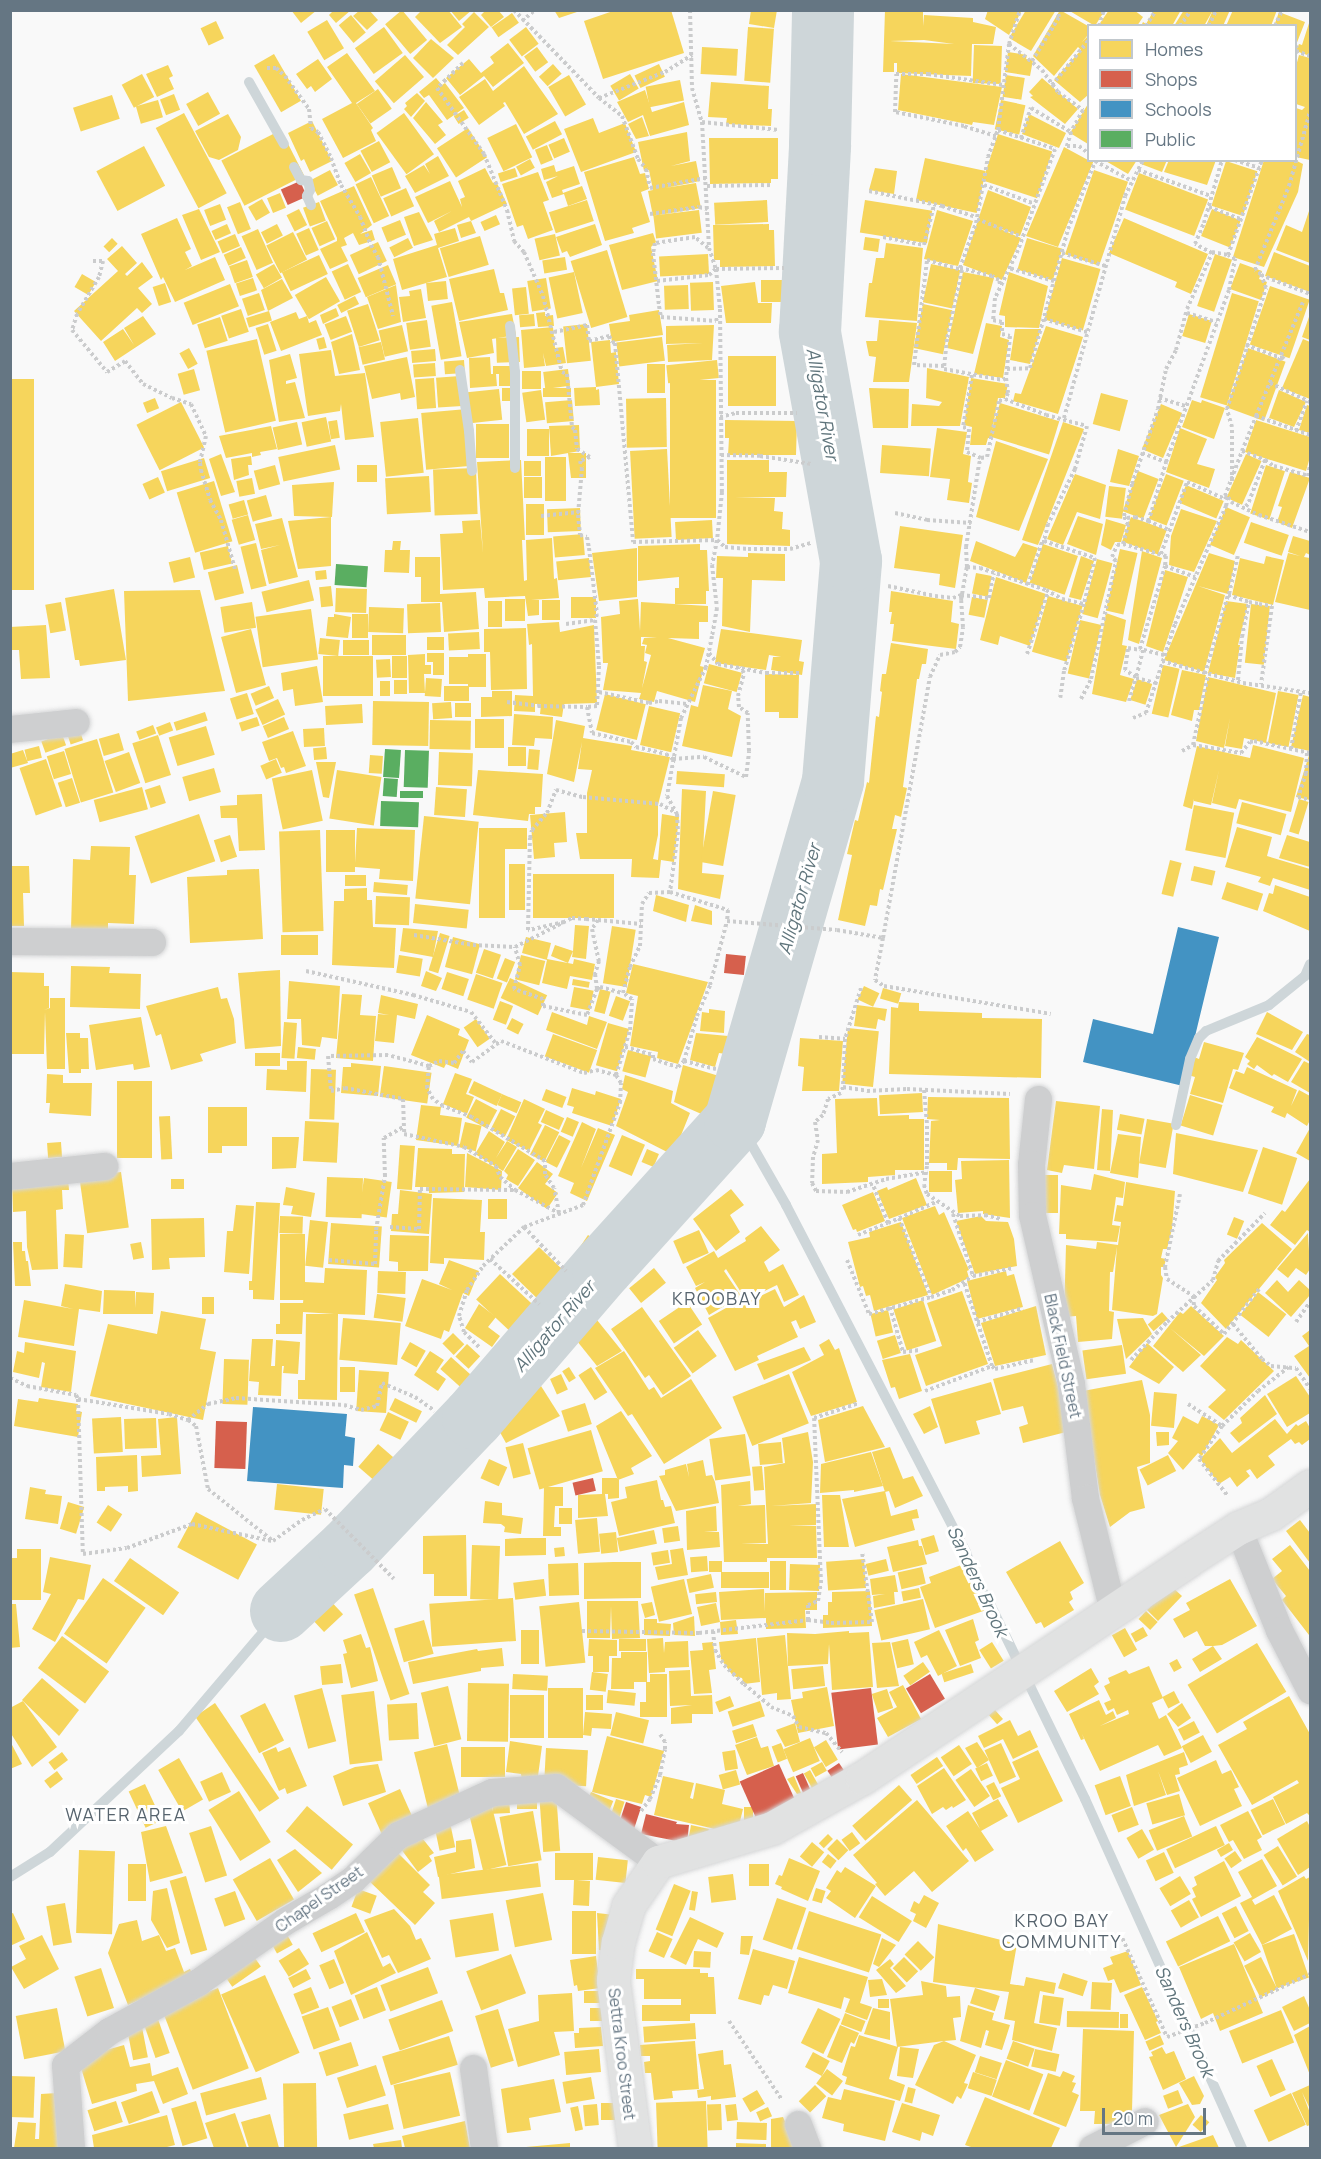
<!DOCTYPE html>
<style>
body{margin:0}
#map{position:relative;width:1321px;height:2159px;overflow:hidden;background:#f9f9f9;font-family:Manrope,sans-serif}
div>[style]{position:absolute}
.homes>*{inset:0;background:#f6d55c;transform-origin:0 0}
.shops>*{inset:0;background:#d6604d;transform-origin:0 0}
.schools>*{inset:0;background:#4393c3}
.public>*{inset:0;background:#5aae61;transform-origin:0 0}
.stream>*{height:10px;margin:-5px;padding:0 5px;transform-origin:5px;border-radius:5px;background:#ced6d9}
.river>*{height:62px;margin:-31px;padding:0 31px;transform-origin:31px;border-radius:31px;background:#ced6d9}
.path>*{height:4px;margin-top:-2px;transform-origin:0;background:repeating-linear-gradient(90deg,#cbcccd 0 3px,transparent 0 6px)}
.roads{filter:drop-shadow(0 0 2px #d5d6d7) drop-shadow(0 0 2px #d5d6d7)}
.minor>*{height:27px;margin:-13.5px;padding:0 13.5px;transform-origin:13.5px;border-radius:13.5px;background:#cecfd0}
.secondary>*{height:33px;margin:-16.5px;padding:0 16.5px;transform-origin:16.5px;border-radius:16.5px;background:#e1e2e2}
span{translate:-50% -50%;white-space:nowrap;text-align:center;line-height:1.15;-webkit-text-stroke:6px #fff;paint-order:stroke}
.street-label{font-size:16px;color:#657683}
.water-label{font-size:18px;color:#60757c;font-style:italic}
.neighbourhood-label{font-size:18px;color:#57646e;letter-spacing:1.5px}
.frame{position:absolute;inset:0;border:12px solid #657683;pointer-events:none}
.legend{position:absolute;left:1087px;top:24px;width:210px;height:138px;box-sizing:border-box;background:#fff;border:2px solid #c1c8cd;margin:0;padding:8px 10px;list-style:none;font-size:18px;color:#657683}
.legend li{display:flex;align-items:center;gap:12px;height:30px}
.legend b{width:30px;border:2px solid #c1c8cd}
.scale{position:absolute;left:1102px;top:2108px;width:104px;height:27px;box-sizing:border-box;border:3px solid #657683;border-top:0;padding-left:8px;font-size:18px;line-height:21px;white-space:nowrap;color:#657683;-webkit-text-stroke:4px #fff;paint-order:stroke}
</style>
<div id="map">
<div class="homes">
<i style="clip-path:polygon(291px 10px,317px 10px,301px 23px)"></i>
<i style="clip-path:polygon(334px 10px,351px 10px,336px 23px,329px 15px)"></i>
<i style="clip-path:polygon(360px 10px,369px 10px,378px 20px,367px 30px,353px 16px)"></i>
<i style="left:402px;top:10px;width:39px;height:22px;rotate:50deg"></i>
<i style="clip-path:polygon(422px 10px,448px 10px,462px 27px,440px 43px,415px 17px)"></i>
<i style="clip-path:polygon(450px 10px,472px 10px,459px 21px)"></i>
<i style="clip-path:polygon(486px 10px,498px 10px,504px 17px,491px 27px,481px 15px)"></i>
<i style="clip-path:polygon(554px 10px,580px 10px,580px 11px,559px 18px)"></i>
<i style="clip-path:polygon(616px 10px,671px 10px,684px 53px,603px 79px,584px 21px)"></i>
<i style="clip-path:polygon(751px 10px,777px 10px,774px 28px,749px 24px)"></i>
<i style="clip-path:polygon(evenodd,885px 10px,923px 10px,923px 26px,924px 15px,973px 18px,973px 22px,996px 27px,993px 44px,972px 44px,971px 76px,897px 73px,897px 63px,894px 63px,894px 72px,883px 72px,885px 10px,924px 40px,954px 44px,890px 41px,924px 40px)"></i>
<i style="clip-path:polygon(988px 10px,1022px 10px,1009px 35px,985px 19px)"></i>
<i style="clip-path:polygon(1026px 10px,1056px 10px,1031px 51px,1009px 38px)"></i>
<i style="clip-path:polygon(1060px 10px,1088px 26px,1088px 35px,1082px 42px,1088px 36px,1088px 95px,1080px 102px,1054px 80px,1081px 50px,1078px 47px,1054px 76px,1033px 56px)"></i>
<i style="clip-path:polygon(1068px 10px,1105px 10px,1095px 26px)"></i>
<i style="clip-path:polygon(1109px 10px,1134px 10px,1143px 17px,1137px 26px,1098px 26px)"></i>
<i style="clip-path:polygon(1154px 10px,1181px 10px,1172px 26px,1141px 26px,1143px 22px,1146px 24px)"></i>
<i style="clip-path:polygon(1184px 10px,1213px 10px,1204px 26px,1174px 26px)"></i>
<i style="clip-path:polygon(1213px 10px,1230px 10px,1223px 26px,1206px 26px)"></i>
<i style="clip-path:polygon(1233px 10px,1277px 10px,1271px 26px,1226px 26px)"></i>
<i style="clip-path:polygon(474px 12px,489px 27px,458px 55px,447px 45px,465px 27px,462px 24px)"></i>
<i style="clip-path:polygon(1279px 12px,1305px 22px,1296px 45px,1296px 26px,1274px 26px)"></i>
<i style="left:512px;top:13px;width:12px;height:25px;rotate:55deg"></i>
<i style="left:351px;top:15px;width:23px;height:16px;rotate:50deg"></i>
<i style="left:327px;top:20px;width:33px;height:23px;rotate:59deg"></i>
<i style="clip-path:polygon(1310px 20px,1310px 56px,1296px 51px,1299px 44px,1302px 45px)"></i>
<i style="left:216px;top:21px;width:19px;height:17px;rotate:65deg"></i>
<i style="left:384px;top:27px;width:32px;height:36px;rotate:54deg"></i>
<i style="left:526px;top:27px;width:21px;height:21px;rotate:53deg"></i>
<i style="left:748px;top:27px;width:26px;height:54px;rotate:4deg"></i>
<i style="clip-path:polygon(431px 39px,454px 58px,433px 78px,413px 58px)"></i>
<i style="clip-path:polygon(508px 43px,524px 63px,493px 87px,484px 76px,460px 95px,446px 78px,469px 59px,481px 73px,494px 63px,490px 57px)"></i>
<i style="left:974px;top:45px;width:28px;height:38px;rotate:2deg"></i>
<i style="left:537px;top:47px;width:19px;height:16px;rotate:54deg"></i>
<i style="left:702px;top:47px;width:36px;height:27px;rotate:3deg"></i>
<i style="clip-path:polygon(1008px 52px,1027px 55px,1026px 59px,1033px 60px,1030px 76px,1005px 72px)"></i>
<i style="clip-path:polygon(347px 53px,375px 91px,356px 103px,373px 128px,371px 130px,376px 141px,343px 158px,322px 119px,352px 103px,327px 67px)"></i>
<i style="left:274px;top:54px;width:54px;height:23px;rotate:60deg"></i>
<i style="left:405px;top:55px;width:29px;height:40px;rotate:49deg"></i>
<i style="clip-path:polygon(1299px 55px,1310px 58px,1310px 160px,1296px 157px,1296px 108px,1302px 110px,1305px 107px,1296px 104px,1296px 66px)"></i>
<i style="clip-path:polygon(318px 59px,332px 79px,315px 92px,311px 86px,307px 89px,296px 74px)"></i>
<i style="left:553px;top:64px;width:13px;height:19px;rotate:48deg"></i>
<i style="left:659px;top:64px;width:14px;height:27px;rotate:65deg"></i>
<i style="clip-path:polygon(168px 65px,173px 76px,169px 78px,174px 89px,157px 97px,146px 74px)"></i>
<i style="clip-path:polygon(524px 66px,558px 114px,524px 134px,505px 102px,503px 103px,505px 106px,479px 125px,459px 97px,485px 79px,493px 91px)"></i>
<i style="left:142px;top:74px;width:26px;height:23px;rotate:62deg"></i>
<i style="left:630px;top:74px;width:17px;height:23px;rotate:59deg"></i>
<i style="clip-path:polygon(901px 74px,1002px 87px,994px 125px,973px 122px,972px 125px,898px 110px)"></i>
<i style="left:569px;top:75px;width:34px;height:24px;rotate:60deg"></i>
<i style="left:1006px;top:75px;width:19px;height:22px;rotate:9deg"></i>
<i style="clip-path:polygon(436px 78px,442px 85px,445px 83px,464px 108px,447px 120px,429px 95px,424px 98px,419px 92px)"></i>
<i style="clip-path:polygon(1042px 78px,1078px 109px,1065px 124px,1030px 97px,1033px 96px,1029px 92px)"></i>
<i style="left:680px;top:80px;width:21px;height:35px;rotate:79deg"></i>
<i style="clip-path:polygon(711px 82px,769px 86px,768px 109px,772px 109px,771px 126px,726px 124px,727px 118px,708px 117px)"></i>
<i style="left:378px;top:89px;width:24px;height:26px;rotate:55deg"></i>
<i style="clip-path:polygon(645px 90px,652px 112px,684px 102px,689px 125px,650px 136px,643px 115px,628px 122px,617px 102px)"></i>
<i style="left:208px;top:92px;width:25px;height:25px;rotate:61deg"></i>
<i style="clip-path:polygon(417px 93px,425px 101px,411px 117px,404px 109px,407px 106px,405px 103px)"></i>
<i style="left:174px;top:94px;width:17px;height:15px;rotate:69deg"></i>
<i style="left:112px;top:95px;width:25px;height:41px;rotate:72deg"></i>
<i style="left:158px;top:100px;width:18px;height:23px;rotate:74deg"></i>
<i style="left:1001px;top:100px;width:25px;height:30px;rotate:12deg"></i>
<i style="clip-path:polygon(426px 102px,443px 122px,438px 125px,446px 135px,435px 144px,413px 118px)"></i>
<i style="clip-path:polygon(1088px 104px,1088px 144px,1070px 133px)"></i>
<i style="left:464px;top:110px;width:9px;height:12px;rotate:58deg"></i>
<i style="left:184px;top:113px;width:91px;height:32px;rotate:62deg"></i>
<i style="left:404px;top:113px;width:51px;height:34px;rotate:54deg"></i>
<i style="clip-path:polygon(228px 114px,241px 137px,238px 150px,219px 160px,209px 157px,195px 131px)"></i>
<i style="clip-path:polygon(1029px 114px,1066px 133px,1059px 148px,1022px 134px)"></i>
<i style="clip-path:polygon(642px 117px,649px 136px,636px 139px,628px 124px)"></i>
<i style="clip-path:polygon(593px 118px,599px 133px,625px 123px,636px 152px,581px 172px,564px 129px)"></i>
<i style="clip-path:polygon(312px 121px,332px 161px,310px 172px,304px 159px,301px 161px,288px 133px)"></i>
<i style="left:555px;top:121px;width:15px;height:33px;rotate:62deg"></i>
<i style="left:516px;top:124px;width:37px;height:32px;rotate:64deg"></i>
<i style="left:468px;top:128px;width:35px;height:37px;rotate:57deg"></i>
<i style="left:281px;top:130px;width:51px;height:67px;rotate:63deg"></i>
<i style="clip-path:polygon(687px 132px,690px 161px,671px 166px,696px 161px,700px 181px,665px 188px,696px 183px,701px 208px,653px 216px,648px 191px,653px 190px,649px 170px,644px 171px,638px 142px)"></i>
<i style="left:998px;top:134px;width:57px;height:49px;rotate:18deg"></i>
<i style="left:564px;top:138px;width:15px;height:17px;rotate:67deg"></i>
<i style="clip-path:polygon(709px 138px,778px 138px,778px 179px,771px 179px,771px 183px,710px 184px)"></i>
<i style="left:379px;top:141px;width:24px;height:21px;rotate:62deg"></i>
<i style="left:547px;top:145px;width:16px;height:13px;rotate:68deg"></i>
<i style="left:144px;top:146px;width:45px;height:54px;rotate:62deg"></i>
<i style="clip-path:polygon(1064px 147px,1088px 160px,1094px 160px,1058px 247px,1026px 236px)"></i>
<i style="left:360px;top:154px;width:22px;height:18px;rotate:60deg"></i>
<i style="clip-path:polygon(438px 156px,449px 176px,415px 193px,405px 176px,424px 165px,430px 174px,425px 164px)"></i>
<i style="clip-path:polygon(634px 157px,640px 174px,645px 173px,649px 189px,641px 192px,650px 222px,632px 228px,634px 233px,605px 241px,584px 172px)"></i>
<i style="left:925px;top:158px;width:62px;height:43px;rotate:12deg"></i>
<i style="left:530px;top:159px;width:10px;height:16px;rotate:61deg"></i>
<i style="clip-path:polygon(1104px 160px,1137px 160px,1128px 174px)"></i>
<i style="clip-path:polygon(1142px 160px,1167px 160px,1162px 172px,1141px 164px)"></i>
<i style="clip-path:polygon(1169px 160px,1216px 160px,1207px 185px,1164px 172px)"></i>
<i style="clip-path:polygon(1264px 160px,1295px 160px,1303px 164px,1298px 192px,1264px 267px,1233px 257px)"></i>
<i style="left:1226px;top:161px;width:33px;height:47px;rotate:18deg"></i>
<i style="clip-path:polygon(554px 165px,556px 172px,574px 166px,580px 184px,562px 190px,563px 193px,582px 186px,587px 199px,568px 206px,564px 194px,552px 198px,546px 182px,558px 176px,544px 180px,541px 169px)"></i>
<i style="left:392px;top:167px;width:23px;height:22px;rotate:67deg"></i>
<i style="clip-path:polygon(485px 168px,493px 183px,496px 181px,507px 204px,471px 221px,476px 233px,461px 238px,457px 225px,471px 221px,469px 217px,439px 232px,434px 221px,452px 211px,428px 223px,415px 197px,450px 181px,462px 207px,460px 199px,465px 197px,458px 181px)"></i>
<i style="left:515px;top:168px;width:9px;height:18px;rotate:72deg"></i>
<i style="clip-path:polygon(875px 168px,897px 171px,894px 194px,869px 190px)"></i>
<i style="left:330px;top:170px;width:17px;height:23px;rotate:62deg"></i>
<i style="left:1094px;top:170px;width:36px;height:89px;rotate:19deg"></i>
<i style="clip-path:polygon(538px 172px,549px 200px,543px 202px,553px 230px,528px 239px,523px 225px,517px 227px,502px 184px)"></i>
<i style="left:1139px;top:173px;width:74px;height:39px;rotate:21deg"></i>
<i style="left:371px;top:177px;width:43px;height:17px;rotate:65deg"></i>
<i style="clip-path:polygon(354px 186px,372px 225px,360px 234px,372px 230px,375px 240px,359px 245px,353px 233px,344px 238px,347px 245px,341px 247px,348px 261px,330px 269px,320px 249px,337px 241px,337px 238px,320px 201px)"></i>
<i style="left:406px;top:188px;width:20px;height:25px;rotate:66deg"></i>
<i style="clip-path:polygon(988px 190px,1031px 207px,1020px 236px,996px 227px,1021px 238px,1002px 280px,963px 265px)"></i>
<i style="left:280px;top:193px;width:16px;height:14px;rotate:68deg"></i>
<i style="left:262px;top:199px;width:16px;height:16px;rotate:60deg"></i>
<i style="left:587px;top:200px;width:22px;height:40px;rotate:72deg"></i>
<i style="left:767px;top:200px;width:22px;height:53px;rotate:87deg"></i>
<i style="left:865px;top:200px;width:68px;height:33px;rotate:9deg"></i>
<i style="left:240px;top:202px;width:29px;height:14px;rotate:68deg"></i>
<i style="left:319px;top:202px;width:20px;height:17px;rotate:70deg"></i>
<i style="left:220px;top:204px;width:17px;height:17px;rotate:69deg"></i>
<i style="clip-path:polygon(1310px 208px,1310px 263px,1276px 250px,1286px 225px,1302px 232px)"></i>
<i style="clip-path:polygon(199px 209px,220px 252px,201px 260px,182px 215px)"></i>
<i style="left:299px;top:209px;width:18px;height:14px;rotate:63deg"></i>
<i style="left:1212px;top:209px;width:31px;height:29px;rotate:22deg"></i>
<i style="left:699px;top:210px;width:23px;height:46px;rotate:83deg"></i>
<i style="clip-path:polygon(937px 210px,973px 221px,958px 266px,924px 259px)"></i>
<i style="clip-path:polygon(419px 212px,433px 240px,414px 246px,404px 217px)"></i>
<i style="left:496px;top:215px;width:10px;height:17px;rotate:66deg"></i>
<i style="clip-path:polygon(177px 218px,191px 249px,185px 252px,192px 266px,185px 270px,215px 257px,225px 280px,175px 302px,163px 277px,161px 280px,141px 234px)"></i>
<i style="clip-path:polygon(1124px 218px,1208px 254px,1191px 294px,1175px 287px,1177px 282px,1109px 253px)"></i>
<i style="left:400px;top:220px;width:16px;height:20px;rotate:68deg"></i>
<i style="left:327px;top:221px;width:20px;height:17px;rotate:66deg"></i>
<i style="left:227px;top:224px;width:10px;height:17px;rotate:66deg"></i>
<i style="left:277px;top:224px;width:13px;height:18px;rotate:63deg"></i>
<i style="clip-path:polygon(595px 224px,602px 245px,570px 257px,567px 251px,562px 253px,556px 237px)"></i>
<i style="clip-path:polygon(769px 224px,769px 230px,774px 230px,775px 266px,720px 267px,720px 260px,714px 260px,713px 225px)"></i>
<i style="left:309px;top:228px;width:24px;height:14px;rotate:66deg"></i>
<i style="clip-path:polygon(455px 228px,459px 241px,438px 248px,447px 277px,402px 290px,393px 259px,437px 245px,434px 234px)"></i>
<i style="left:258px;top:229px;width:37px;height:18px;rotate:66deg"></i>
<i style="left:293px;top:232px;width:31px;height:30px;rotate:63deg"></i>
<i style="clip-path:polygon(653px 233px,656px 242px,651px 247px,658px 281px,622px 290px,609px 245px)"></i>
<i style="left:235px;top:234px;width:13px;height:19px;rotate:67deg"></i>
<i style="left:555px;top:234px;width:22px;height:21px;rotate:77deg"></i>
<i style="left:480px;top:236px;width:30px;height:42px;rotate:73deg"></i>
<i style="left:865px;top:237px;width:15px;height:13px;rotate:8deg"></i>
<i style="left:112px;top:238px;width:8px;height:12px;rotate:45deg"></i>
<i style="left:408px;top:238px;width:11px;height:21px;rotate:63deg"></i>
<i style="left:1027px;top:238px;width:37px;height:33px;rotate:17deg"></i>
<i style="left:378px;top:242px;width:21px;height:31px;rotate:65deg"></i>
<i style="clip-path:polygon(886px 243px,923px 248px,917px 321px,865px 317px,869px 283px,872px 283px,876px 258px,884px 258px)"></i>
<i style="clip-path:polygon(122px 246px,137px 263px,125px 274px,127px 276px,142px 262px,153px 277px,138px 288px,152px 304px,142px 313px,137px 308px,101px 341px,74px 311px,118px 271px,107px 259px)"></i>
<i style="left:241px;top:247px;width:12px;height:19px;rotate:66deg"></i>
<i style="left:607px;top:250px;width:70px;height:38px;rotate:73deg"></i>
<i style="clip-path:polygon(1274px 252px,1310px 266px,1310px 292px,1265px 276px)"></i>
<i style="left:708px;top:254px;width:20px;height:49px;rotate:87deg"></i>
<i style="left:1215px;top:254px;width:18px;height:55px;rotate:19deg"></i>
<i style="left:319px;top:255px;width:21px;height:41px;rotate:65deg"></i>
<i style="left:565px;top:257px;width:13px;height:23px;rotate:81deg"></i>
<i style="left:1062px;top:258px;width:40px;height:64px;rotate:16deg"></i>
<i style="left:247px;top:260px;width:18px;height:19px;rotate:71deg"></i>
<i style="clip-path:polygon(1240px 263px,1262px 271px,1259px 279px,1267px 282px,1261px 300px,1230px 289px)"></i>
<i style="left:274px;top:264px;width:16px;height:21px;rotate:60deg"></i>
<i style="left:348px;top:264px;width:31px;height:18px;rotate:65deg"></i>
<i style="left:931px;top:264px;width:30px;height:39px;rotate:12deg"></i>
<i style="left:388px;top:265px;width:21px;height:33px;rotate:67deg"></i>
<i style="clip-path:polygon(494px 269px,500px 293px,504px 293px,508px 310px,459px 321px,449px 279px)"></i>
<i style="left:574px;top:272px;width:42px;height:26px;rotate:78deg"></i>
<i style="clip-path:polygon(963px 272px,994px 278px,973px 354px,947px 348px)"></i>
<i style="clip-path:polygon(1009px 272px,1048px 286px,1039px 328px,1005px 327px,1005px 316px,999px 315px)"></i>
<i style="left:82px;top:274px;width:16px;height:15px;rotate:30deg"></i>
<i style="left:326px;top:277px;width:28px;height:36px;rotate:60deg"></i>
<i style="left:253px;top:278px;width:13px;height:18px;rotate:72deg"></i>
<i style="left:546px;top:278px;width:31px;height:19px;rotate:81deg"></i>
<i style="clip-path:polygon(282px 279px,293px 298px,268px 311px,261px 290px)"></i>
<i style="left:795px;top:280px;width:22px;height:34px;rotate:90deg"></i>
<i style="left:446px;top:281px;width:18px;height:20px;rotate:84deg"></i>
<i style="left:713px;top:282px;width:28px;height:23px;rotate:88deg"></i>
<i style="clip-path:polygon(755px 282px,758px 303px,772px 303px,771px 323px,726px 323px,721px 286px)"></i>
<i style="left:165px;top:283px;width:20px;height:13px;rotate:72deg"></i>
<i style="left:230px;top:284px;width:24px;height:50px;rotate:68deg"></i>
<i style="clip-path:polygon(396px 285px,401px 322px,378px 329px,367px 297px)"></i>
<i style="left:688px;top:285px;width:24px;height:24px;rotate:88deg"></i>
<i style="left:1270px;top:286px;width:42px;height:62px;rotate:19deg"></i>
<i style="left:526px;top:287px;width:27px;height:14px;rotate:84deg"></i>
<i style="clip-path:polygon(421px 289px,426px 318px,403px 322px,399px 297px,410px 296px,409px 291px)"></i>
<i style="left:259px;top:293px;width:18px;height:18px;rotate:71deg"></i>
<i style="left:1232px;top:293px;width:28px;height:109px;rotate:17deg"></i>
<i style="left:355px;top:296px;width:9px;height:20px;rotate:63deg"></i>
<i style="left:452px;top:302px;width:55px;height:21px;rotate:80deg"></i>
<i style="left:368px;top:304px;width:38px;height:22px;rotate:72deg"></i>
<i style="left:923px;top:304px;width:30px;height:45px;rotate:12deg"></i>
<i style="clip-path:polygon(336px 308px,339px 316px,323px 324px,320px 315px)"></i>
<i style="left:241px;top:309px;width:24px;height:21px;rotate:71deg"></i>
<i style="clip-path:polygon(659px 310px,663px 335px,612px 342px,609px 324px,630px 321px,629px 315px)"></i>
<i style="left:269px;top:311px;width:10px;height:24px;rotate:73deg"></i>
<i style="clip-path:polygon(296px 312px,299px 319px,307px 316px,309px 323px,316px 320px,322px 335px,281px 351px,270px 322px)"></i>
<i style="clip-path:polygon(545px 312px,545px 316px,553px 315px,554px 326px,538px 327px,536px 313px)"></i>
<i style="clip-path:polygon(512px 314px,516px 335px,492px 339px,494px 353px,467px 358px,459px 322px)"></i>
<i style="left:534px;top:314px;width:12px;height:15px;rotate:85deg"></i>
<i style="left:1189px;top:314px;width:24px;height:23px;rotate:17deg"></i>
<i style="clip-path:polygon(1310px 314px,1310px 340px,1302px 337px)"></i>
<i style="clip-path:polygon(143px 316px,156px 334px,115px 361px,103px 342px,123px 329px,134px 345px,124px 328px)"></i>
<i style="left:346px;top:316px;width:17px;height:23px;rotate:69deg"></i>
<i style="left:220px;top:317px;width:25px;height:24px;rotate:72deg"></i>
<i style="left:427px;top:320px;width:27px;height:21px;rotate:82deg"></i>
<i style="clip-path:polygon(879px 320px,917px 323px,909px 382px,873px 382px,876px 357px,869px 356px,866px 341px,877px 341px)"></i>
<i style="clip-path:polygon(986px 323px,1002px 326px,1000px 337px,1009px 340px,1003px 378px,974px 374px)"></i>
<i style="left:268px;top:324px;width:28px;height:13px;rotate:72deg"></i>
<i style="left:587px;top:324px;width:37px;height:24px;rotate:84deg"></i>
<i style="left:402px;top:325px;width:27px;height:24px;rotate:77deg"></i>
<i style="clip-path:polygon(714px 325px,712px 360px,668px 362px,667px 345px,703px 343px,666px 344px,666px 326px)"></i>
<i style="clip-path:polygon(1046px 326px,1083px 337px,1058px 414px,1013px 401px,1015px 393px,1021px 394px)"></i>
<i style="clip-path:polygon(553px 327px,555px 348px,563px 347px,566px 363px,546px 366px,543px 353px,545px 366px,524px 368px,521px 330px)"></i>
<i style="clip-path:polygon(1015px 329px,1041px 329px,1030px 364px,1010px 360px)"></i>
<i style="clip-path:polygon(352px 334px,360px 370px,339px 374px,331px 342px)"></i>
<i style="left:324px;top:337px;width:11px;height:8px;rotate:75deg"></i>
<i style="left:519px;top:337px;width:25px;height:23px;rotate:88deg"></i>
<i style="left:662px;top:337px;width:24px;height:46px;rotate:83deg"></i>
<i style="left:257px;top:339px;width:84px;height:52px;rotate:77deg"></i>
<i style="clip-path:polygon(1303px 339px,1310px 342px,1310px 399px,1282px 388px)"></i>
<i style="clip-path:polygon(610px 340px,611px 353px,616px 352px,619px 384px,596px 387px,591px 342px)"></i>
<i style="left:381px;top:342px;width:18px;height:23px;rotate:77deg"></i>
<i style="left:189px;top:348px;width:18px;height:11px;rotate:61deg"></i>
<i style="left:1248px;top:348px;width:40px;height:63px;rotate:20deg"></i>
<i style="left:435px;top:349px;width:12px;height:24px;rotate:85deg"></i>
<i style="clip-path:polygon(331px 350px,335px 376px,365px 373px,374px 437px,345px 440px,341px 404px,340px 411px,308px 416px,299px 354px)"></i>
<i style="clip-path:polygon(290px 354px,297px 378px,286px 381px,286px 384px,295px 382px,305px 418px,279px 422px,269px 360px)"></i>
<i style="left:728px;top:356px;width:48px;height:50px"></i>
<i style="clip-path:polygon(407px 357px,415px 397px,401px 400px,400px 393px,372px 399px,364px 366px)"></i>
<i style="clip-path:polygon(490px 357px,491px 374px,493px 374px,493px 366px,517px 366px,517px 386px,499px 386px,499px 374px,496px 374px,497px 386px,470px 388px,469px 358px)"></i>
<i style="left:464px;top:360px;width:13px;height:20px;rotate:86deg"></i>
<i style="left:717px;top:360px;width:18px;height:51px;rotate:84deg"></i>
<i style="left:435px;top:363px;width:13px;height:22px;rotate:86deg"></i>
<i style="left:647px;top:364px;width:18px;height:29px"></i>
<i style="clip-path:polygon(927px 368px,969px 377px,960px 426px,911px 426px,912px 404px,939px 406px,942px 402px,926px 398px)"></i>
<i style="left:194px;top:369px;width:22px;height:17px;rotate:74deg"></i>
<i style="left:568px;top:369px;width:17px;height:25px;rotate:83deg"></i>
<i style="left:541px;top:371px;width:18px;height:19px;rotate:90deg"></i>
<i style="left:460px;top:376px;width:30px;height:24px;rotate:86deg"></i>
<i style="left:434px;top:378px;width:30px;height:19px;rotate:86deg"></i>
<i style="clip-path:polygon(971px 378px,1008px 384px,1005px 398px,998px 398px,991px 438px,988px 438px,986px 445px,970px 445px,972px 427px,964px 425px)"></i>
<i style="left:10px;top:379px;width:24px;height:211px"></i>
<i style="left:716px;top:380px;width:138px;height:46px;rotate:90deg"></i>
<i style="clip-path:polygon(596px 387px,596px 390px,599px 389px,600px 405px,575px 406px,574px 388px)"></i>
<i style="left:502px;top:388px;width:8px;height:13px"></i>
<i style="left:571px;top:388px;width:9px;height:28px;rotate:90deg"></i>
<i style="clip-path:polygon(869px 388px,909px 389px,908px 428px,873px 428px)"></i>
<i style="left:499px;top:389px;width:31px;height:32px;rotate:84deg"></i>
<i style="left:541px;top:390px;width:30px;height:19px;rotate:82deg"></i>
<i style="clip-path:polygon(1279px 390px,1306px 402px,1294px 427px,1269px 418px)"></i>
<i style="left:1101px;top:393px;width:28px;height:32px;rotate:15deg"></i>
<i style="left:155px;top:398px;width:11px;height:13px;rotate:68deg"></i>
<i style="left:666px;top:398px;width:49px;height:40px;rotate:89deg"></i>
<i style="left:572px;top:400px;width:21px;height:27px;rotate:85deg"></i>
<i style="clip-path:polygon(1192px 400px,1201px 403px,1202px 400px,1225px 408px,1214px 439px,1182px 427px)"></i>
<i style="left:181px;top:402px;width:51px;height:50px;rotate:63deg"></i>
<i style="left:1000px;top:403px;width:62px;height:35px;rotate:17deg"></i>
<i style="left:1161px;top:404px;width:23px;height:49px;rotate:23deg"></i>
<i style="clip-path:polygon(1307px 405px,1310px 406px,1310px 433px,1299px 430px)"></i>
<i style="left:467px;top:409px;width:57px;height:46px;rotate:85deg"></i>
<i style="left:326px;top:417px;width:25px;height:25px;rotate:78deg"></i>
<i style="left:418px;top:418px;width:55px;height:38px;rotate:84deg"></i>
<i style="left:337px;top:420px;width:18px;height:9px;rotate:81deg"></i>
<i style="clip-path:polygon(725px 420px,797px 421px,796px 455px,728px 455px,729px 438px,725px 438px)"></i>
<i style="clip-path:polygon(1256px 420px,1310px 437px,1310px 457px,1306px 471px,1245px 452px)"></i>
<i style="left:297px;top:422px;width:23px;height:25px;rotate:77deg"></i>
<i style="clip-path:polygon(1063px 422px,1084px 429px,1038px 545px,1022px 540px)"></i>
<i style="left:476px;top:424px;width:33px;height:34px"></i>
<i style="clip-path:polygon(579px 425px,580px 451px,551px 456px,549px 426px)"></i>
<i style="clip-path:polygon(271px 426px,277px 449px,260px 452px,261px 455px,252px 457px,252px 453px,226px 458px,219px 436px)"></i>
<i style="clip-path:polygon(937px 428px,967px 432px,963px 454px,971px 456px,968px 482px,972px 483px,969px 503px,947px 500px,950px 479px,930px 477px)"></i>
<i style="clip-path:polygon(1180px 428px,1207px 439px,1197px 464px,1215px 469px,1209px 488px,1166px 472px)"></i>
<i style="left:527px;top:429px;width:22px;height:27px"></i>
<i style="clip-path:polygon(996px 441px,1048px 459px,1019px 531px,976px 517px)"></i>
<i style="left:335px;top:445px;width:25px;height:58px;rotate:78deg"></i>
<i style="left:882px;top:445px;width:49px;height:28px;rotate:4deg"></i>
<i style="left:667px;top:449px;width:88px;height:37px;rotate:87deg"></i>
<i style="clip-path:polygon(1118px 449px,1139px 456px,1129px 486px,1110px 482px)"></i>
<i style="clip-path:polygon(568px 453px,586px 453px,586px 478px,571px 478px)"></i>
<i style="clip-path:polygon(221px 454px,235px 492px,221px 496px,209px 459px)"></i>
<i style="left:1246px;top:454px;width:17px;height:48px;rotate:24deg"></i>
<i style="clip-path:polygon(251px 456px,252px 465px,248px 465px,249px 475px,234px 480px,231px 459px)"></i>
<i style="left:545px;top:457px;width:21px;height:44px"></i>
<i style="left:204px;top:458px;width:21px;height:45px;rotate:73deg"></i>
<i style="clip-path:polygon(521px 460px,525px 540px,522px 540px,524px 581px,527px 580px,526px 540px,552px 538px,554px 579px,557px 578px,559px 598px,531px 600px,539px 600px,539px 615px,528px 616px,525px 596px,485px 598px,484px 588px,443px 590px,440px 534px,463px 533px,462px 521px,480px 520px,483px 553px,477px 462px)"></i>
<i style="clip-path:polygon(727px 460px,769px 460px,769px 472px,787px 472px,786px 497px,735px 497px,775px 498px,774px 511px,783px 512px,782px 529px,790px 530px,790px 546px,727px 544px)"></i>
<i style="left:524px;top:461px;width:17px;height:15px"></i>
<i style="left:275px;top:465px;width:20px;height:22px;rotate:75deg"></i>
<i style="left:377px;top:465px;width:17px;height:20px;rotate:90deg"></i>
<i style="left:1266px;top:465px;width:20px;height:51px;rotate:18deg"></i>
<i style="left:476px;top:468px;width:46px;height:43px;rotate:88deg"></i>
<i style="left:1138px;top:471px;width:22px;height:43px;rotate:21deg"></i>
<i style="clip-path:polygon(1290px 472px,1310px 478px,1292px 528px,1277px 522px,1282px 507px,1278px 506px)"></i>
<i style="clip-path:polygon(1075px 474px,1106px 485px,1100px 519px,1077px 512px,1063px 545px,1047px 539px)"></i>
<i style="left:1166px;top:474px;width:19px;height:48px;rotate:21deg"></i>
<i style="left:429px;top:476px;width:36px;height:44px;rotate:87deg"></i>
<i style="left:158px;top:477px;width:17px;height:17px;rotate:66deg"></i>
<i style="left:524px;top:477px;width:18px;height:21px"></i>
<i style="left:252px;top:478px;width:16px;height:16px;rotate:79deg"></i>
<i style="left:214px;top:481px;width:63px;height:39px;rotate:73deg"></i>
<i style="clip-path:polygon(334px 482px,332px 517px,294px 516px,292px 485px)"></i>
<i style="left:1186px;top:485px;width:41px;height:19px;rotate:23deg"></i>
<i style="left:1109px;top:486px;width:17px;height:31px;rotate:7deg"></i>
<i style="left:266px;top:495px;width:22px;height:20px;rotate:74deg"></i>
<i style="left:244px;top:500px;width:15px;height:16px;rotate:74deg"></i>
<i style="left:526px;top:504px;width:18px;height:31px"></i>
<i style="left:1226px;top:507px;width:26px;height:41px;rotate:23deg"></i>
<i style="left:580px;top:508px;width:23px;height:33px;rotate:88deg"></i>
<i style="clip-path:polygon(1181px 509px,1217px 521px,1194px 572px,1169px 565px,1171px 536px)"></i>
<i style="left:248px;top:515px;width:26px;height:17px;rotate:74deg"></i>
<i style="clip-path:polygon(1078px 516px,1103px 524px,1096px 555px,1067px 544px)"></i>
<i style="clip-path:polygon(331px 517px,331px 566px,298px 569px,288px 521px)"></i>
<i style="left:1131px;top:517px;width:38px;height:26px;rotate:20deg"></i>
<i style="clip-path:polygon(282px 518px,298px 577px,269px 584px,261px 550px,280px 545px,261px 549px,255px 524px)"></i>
<i style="clip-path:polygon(1106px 519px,1126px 525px,1121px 542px,1115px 542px,1111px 550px,1101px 545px)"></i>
<i style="left:712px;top:520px;width:18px;height:37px;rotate:87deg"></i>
<i style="left:1251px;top:522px;width:40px;height:22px;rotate:19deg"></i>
<i style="clip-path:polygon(900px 526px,963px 535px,955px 588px,939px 585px,940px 574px,894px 568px)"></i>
<i style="left:583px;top:534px;width:21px;height:30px;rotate:85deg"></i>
<i style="clip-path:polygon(1293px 536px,1310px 541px,1310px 555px,1306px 553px,1304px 557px,1310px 558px,1310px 610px,1275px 602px,1288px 553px,1300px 556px,1288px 552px)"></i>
<i style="clip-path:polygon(393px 541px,401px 541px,400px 550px,410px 550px,409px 573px,384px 572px,385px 550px,392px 550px)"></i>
<i style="clip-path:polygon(976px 541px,1015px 557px,1023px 543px,1038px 548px,1026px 583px,970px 561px)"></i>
<i style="left:256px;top:543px;width:44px;height:16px;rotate:76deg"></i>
<i style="clip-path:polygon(700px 544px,700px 550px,707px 550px,709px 591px,706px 591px,706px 604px,675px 604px,675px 588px,679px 588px,679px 577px,638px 581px,638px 546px)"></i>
<i style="left:1043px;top:544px;width:37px;height:41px;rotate:19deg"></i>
<i style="left:228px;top:546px;width:18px;height:29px;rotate:77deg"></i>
<i style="clip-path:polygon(637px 548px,637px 597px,599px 601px,592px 553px)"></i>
<i style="left:1120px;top:549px;width:18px;height:63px;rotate:13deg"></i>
<i style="clip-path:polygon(1142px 551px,1162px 558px,1139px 644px,1128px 640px)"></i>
<i style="clip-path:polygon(748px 553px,785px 554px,785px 581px,752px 580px,750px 632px,722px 626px,723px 578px,716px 578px,717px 556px,748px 557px)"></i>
<i style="clip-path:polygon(1209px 553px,1235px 561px,1228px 594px,1198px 586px,1225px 595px,1204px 672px,1164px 660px)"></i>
<i style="clip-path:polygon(1081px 556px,1094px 561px,1081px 600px,1069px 597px)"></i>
<i style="clip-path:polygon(1266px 556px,1284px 560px,1273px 605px,1232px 595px,1240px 558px,1264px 564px)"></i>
<i style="left:190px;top:557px;width:21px;height:22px;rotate:76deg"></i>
<i style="clip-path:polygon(415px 557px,440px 557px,440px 594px,476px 592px,479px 629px,444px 632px,442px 602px,421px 602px,421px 577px,415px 577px)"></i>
<i style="left:589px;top:558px;width:19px;height:33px;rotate:84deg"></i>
<i style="left:1097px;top:559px;width:16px;height:57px;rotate:15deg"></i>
<i style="left:237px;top:565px;width:29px;height:30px;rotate:76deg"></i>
<i style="left:326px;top:570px;width:9px;height:11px;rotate:84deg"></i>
<i style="clip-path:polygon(1165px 570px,1188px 577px,1163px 652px,1146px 646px)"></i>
<i style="left:976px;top:573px;width:16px;height:21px;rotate:11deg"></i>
<i style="clip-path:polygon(996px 577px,1046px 594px,1030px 646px,1000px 636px,998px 645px,980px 640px)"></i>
<i style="left:309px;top:580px;width:21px;height:49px;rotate:76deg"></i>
<i style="left:331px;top:586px;width:20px;height:12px;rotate:84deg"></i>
<i style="left:336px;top:588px;width:31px;height:24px;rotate:2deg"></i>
<i style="clip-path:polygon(114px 589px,126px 660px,80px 666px,79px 660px,75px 660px,65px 598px)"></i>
<i style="clip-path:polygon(200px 590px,225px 691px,128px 701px,124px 591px)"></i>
<i style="clip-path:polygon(891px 591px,953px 601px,951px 622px,959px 624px,956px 649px,892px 641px,894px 624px,890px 624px,892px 612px,889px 612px)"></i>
<i style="left:1048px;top:596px;width:36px;height:58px;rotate:16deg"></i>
<i style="left:571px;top:597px;width:25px;height:21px"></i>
<i style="left:972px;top:597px;width:16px;height:18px;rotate:11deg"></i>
<i style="left:525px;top:599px;width:22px;height:20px;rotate:90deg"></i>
<i style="clip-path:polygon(evenodd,638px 599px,640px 631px,641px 602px,708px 606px,708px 622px,699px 622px,699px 639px,668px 638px,705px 648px,700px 666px,704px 667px,695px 702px,657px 691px,654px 702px,639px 699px,641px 693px,603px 690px,608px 663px,603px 663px,601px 617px,620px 614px,619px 601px,638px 599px,641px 637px,657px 637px,644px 638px,642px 644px,647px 645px,645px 653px,651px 655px,642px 688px,647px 662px,644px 661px,645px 646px,641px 646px,641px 637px)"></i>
<i style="left:560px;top:600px;width:20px;height:18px;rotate:90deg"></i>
<i style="left:488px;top:601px;width:14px;height:26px"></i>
<i style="clip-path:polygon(1226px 601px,1248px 604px,1238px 645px,1240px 645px,1235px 678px,1208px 673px)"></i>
<i style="left:61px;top:602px;width:29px;height:16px;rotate:80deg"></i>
<i style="left:252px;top:602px;width:26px;height:32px;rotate:81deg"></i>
<i style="left:440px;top:603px;width:29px;height:33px;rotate:88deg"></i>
<i style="left:1251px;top:604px;width:19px;height:59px;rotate:6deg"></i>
<i style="left:369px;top:607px;width:35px;height:25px;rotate:2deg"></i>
<i style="left:311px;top:609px;width:51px;height:56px;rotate:82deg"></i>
<i style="clip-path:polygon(1106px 613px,1126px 620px,1122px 645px,1127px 646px,1120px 675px,1134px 679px,1126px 702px,1092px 694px)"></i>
<i style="clip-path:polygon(334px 614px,351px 617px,348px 638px,326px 636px,328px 617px,334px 617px)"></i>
<i style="left:352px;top:614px;width:16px;height:24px"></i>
<i style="left:1080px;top:620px;width:22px;height:55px;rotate:13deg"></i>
<i style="clip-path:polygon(559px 622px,560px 632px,594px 625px,597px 703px,564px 704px,562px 717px,540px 714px,541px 704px,535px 704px,535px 712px,514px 711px,515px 695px,533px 696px,532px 644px,529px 645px,527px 624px)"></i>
<i style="clip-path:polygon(46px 625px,50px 678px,21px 679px,19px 650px,10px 650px,10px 627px)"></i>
<i style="clip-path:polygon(526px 628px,527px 689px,491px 690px,490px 652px,484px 652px,484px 629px)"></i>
<i style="left:251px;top:629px;width:58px;height:31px;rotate:75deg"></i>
<i style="clip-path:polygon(721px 629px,802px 640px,799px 661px,804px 662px,802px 675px,771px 670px,773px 657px,781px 657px,769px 655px,766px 670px,715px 663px)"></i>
<i style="left:479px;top:632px;width:17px;height:31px;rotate:87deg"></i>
<i style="left:406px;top:635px;width:20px;height:34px;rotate:90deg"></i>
<i style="left:427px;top:637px;width:17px;height:13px"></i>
<i style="left:320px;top:638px;width:20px;height:16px;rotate:6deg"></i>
<i style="left:343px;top:640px;width:26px;height:15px"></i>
<i style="clip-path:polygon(891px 643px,928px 649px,926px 664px,922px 664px,919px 679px,917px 679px,903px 787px,907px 788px,901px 817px,895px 815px,892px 829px,897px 829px,883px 890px,880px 889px,877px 906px,870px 905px,865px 926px,838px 920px,852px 855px,847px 854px,855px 820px,858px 821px,867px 782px,869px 783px,876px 716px,879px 717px,882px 692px,880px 691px,882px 674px,886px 674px)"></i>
<i style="clip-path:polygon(427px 653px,444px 653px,444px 675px,433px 675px,433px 662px,427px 662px)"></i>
<i style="clip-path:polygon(425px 654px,425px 665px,431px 665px,431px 674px,424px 674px,425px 693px,409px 693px,408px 655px)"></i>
<i style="left:468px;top:654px;width:18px;height:33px"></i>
<i style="left:373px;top:656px;width:40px;height:50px;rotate:90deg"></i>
<i style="left:392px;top:656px;width:15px;height:22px"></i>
<i style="left:449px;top:657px;width:19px;height:27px"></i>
<i style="left:390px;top:659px;width:18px;height:14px;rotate:87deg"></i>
<i style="left:709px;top:664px;width:34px;height:20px;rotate:15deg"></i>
<i style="left:1163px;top:665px;width:17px;height:50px;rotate:13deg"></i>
<i style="clip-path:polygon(317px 666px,323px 702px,295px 706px,293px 689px,283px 691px,281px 673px)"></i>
<i style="clip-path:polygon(1182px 670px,1206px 675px,1199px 710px,1194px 710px,1192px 721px,1171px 715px)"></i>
<i style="clip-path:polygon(765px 674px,799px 675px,798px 718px,779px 718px,779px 712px,765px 712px)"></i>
<i style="clip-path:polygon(1208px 677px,1276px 693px,1266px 743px,1244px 738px,1242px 749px,1225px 746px,1230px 718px,1224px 748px,1196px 741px)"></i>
<i style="left:426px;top:678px;width:16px;height:18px;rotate:4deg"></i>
<i style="left:1137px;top:679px;width:16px;height:22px;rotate:18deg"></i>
<i style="left:394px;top:680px;width:13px;height:14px"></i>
<i style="left:380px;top:681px;width:10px;height:15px"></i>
<i style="clip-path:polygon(703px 685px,732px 691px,728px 709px,741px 716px,732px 757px,682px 746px,691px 705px,698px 707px)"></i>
<i style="left:269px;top:686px;width:13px;height:20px;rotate:67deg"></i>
<i style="left:444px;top:686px;width:25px;height:15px"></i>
<i style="clip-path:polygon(492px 691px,512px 691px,512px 716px,481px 717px,481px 697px,492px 697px)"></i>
<i style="left:1278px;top:691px;width:21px;height:53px;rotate:11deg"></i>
<i style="left:247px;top:693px;width:22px;height:18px;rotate:72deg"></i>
<i style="left:605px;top:694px;width:42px;height:37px;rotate:14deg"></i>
<i style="clip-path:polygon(1303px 695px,1310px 697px,1310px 751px,1291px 747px)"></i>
<i style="left:278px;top:699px;width:17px;height:25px;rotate:65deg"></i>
<i style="left:373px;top:701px;width:56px;height:44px;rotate:1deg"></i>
<i style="left:451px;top:702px;width:16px;height:19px;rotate:86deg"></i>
<i style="left:455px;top:703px;width:16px;height:14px"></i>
<i style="left:362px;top:704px;width:19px;height:37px;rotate:87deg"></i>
<i style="left:649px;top:706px;width:32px;height:40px;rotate:13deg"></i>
<i style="left:205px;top:712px;width:9px;height:33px;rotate:72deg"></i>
<i style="clip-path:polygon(514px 714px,553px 717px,552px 739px,535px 738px,534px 746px,512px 745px)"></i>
<i style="left:257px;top:717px;width:9px;height:19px;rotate:72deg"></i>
<i style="left:284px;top:717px;width:13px;height:23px;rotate:67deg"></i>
<i style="left:475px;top:719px;width:29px;height:29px"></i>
<i style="left:430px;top:720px;width:41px;height:29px;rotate:1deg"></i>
<i style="clip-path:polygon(556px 720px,585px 726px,583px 738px,632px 746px,631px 750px,670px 757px,658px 805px,658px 835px,653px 859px,658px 860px,662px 814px,679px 817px,674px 862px,661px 860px,659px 878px,631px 877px,632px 859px,580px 859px,576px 833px,587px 833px,587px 793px,592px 770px,578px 769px,582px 742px,574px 782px,547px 774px)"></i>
<i style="left:170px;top:722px;width:9px;height:15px;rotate:69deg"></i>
<i style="left:153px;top:725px;width:9px;height:18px;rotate:69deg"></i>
<i style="left:206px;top:726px;width:30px;height:39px;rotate:73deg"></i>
<i style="left:79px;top:728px;width:13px;height:13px;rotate:72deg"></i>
<i style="left:324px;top:728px;width:18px;height:21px;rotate:87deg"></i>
<i style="clip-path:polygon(293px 731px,306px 766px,286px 773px,284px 767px,281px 768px,277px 758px,269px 761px,262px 742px)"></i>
<i style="left:119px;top:733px;width:18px;height:21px;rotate:74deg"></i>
<i style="left:62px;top:734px;width:12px;height:22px;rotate:70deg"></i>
<i style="left:158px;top:735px;width:42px;height:27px;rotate:72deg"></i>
<i style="left:97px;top:739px;width:56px;height:34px;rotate:73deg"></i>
<i style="clip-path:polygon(1253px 745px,1304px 758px,1291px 812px,1239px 799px,1236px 809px,1212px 803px,1219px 770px,1211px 805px,1194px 801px,1194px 799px,1192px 809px,1183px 806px,1197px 746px,1250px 758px)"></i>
<i style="left:39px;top:746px;width:12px;height:15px;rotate:76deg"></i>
<i style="left:326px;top:747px;width:12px;height:13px;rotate:85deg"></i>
<i style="left:508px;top:747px;width:18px;height:19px"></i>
<i style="left:529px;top:749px;width:11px;height:20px;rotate:5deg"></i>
<i style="clip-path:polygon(23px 750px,28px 763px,10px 768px,10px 754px)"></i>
<i style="left:64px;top:751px;width:24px;height:18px;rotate:73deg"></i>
<i style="left:129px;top:752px;width:33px;height:26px;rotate:70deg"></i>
<i style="left:439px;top:752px;width:34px;height:33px;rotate:2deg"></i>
<i style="clip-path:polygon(1310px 752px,1310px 800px,1296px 797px)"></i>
<i style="left:370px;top:755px;width:13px;height:18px;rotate:4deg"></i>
<i style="left:46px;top:759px;width:50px;height:28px;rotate:71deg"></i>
<i style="left:276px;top:759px;width:15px;height:17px;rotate:67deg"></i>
<i style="clip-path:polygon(316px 762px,336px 762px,329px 798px,323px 797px)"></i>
<i style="left:214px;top:768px;width:25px;height:33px;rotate:74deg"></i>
<i style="left:312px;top:770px;width:52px;height:41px;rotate:78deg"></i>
<i style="left:337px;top:770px;width:45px;height:49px;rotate:9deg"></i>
<i style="clip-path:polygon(478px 770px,543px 774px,541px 807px,535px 807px,535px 814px,529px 814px,528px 821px,473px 815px)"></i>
<i style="left:677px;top:771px;width:48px;height:13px;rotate:4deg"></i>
<i style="left:72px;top:778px;width:26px;height:15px;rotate:72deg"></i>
<i style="left:160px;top:785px;width:19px;height:16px;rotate:72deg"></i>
<i style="left:142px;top:787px;width:23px;height:50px;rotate:75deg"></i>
<i style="left:436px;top:787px;width:31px;height:28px;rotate:4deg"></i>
<i style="clip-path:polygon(682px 789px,706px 791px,702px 873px,724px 875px,720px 899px,678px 889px)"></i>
<i style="left:713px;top:791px;width:23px;height:72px;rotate:10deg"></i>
<i style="clip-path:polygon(262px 794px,265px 850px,239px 851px,237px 818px,221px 818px,220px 806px,237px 805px,237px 795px)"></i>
<i style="left:1299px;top:799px;width:10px;height:34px;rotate:17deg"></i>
<i style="left:1242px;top:802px;width:46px;height:22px;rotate:15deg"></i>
<i style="left:1194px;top:805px;width:41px;height:46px;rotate:11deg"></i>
<i style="clip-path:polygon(565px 812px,567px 842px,554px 843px,555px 857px,534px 859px,530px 815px)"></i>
<i style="left:199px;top:814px;width:50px;height:68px;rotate:71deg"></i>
<i style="left:424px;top:816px;width:55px;height:83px;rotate:6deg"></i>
<i style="clip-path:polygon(1237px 827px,1272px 837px,1267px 856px,1310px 869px,1310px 890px,1273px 878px,1270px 886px,1258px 882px,1261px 877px,1225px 867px)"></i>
<i style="clip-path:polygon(357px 828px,415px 830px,413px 881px,379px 879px,380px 869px,355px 867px,355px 872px,326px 872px,326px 830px,355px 830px,355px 863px)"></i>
<i style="clip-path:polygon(479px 828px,527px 828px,527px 849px,505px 849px,505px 918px,479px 918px)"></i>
<i style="left:320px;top:830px;width:101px;height:41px;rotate:88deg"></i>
<i style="left:230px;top:835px;width:23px;height:17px;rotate:72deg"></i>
<i style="clip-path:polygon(1287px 835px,1310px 842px,1310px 867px,1279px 858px)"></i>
<i style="clip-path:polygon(91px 846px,130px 847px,129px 875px,136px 875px,134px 924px,108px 923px,108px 930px,71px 929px,73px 859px,90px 860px)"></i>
<i style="left:1170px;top:860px;width:12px;height:35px;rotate:14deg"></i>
<i style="left:509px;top:864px;width:16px;height:46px"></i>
<i style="clip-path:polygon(10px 866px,29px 866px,30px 893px,23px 893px,24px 926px,10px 926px)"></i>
<i style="left:1194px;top:866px;width:22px;height:15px;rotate:13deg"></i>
<i style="clip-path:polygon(259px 869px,263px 939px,190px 943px,187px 877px,227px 875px,227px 870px)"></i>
<i style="left:533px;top:874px;width:81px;height:44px"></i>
<i style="left:366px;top:875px;width:11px;height:21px;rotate:90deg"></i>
<i style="left:374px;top:882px;width:34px;height:10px;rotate:5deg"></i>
<i style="left:1227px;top:882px;width:38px;height:18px;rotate:18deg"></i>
<i style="clip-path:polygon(1275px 885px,1310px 897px,1310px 931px,1263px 911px,1269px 893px,1273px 894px)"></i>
<i style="clip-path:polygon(367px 888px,367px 900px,372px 900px,373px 927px,396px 928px,394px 968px,332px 965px,334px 901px,344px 901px,344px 889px)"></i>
<i style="clip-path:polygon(656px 895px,689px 905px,686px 922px,653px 911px)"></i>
<i style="left:376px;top:896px;width:34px;height:28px;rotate:2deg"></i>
<i style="left:415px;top:904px;width:54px;height:19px;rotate:6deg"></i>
<i style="clip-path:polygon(695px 905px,712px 911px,712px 925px,691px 921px)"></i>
<i style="clip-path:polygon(575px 925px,589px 926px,586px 959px,572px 957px,573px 951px,568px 963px,551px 956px,555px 945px,573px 951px)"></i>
<i style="left:612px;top:926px;width:24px;height:58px;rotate:9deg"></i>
<i style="clip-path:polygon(403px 928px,438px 931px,433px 957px,400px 951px)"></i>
<i style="left:440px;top:933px;width:10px;height:39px;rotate:17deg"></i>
<i style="left:281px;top:935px;width:37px;height:20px"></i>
<i style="left:453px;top:937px;width:28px;height:31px;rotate:15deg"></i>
<i style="clip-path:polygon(526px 937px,551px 943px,547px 959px,573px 964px,574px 959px,595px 964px,592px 980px,570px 976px,567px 989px,542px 983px,547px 960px,522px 953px)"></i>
<i style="left:484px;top:949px;width:18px;height:25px;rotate:19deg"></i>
<i style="left:399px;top:955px;width:24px;height:18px;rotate:9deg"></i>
<i style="left:521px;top:955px;width:25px;height:25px;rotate:14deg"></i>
<i style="left:505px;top:958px;width:11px;height:22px;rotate:22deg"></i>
<i style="clip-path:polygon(633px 964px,708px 982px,678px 1064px,657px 1058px,658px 1052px,630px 1046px,638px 996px,626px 993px)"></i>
<i style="clip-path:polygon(71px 966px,110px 967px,109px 973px,141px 974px,140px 1009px,70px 1007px)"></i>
<i style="clip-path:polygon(280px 970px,281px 1046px,245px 1049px,238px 973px)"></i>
<i style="clip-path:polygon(426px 971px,442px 978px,436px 991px,421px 986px)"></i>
<i style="clip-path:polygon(10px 972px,44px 973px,44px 986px,49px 986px,49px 1008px,44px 1010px,50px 1008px,50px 998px,65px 998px,65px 1069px,47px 1069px,45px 1012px,44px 1054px,10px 1054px)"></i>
<i style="left:447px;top:972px;width:23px;height:18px;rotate:18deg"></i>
<i style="left:476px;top:974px;width:28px;height:27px;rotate:19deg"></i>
<i style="left:510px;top:978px;width:41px;height:22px;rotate:25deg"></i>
<i style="left:573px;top:979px;width:17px;height:6px;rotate:10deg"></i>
<i style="clip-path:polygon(289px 981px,340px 986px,337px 1039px,322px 1037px,320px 1047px,302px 1045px,301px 1019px,287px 1019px)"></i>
<i style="left:864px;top:986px;width:17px;height:15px;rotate:25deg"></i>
<i style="clip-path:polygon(218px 987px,221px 999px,227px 998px,234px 1019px,236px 1043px,200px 1054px,203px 1061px,171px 1070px,161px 1034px,156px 1036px,146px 1006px)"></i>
<i style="left:574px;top:987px;width:20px;height:20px;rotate:11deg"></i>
<i style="left:883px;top:988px;width:19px;height:11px;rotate:16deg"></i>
<i style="left:600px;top:989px;width:11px;height:23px;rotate:15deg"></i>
<i style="clip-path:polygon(342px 994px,362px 995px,360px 1015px,376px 1016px,373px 1061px,336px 1058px)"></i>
<i style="clip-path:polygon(381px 995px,418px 1004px,415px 1019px,397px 1015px,394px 1043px,375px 1041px,378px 1014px,389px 1015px,378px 1013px)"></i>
<i style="left:616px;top:996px;width:15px;height:21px;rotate:20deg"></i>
<i style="left:500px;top:1001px;width:14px;height:20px;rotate:21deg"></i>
<i style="clip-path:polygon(899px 1002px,919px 1003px,919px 1011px,982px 1013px,982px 1018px,1042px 1019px,1041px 1078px,889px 1074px,891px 1007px,898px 1008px)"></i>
<i style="clip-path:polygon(857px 1005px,887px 1009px,885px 1021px,878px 1019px,876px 1029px,854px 1026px)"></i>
<i style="clip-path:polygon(709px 1009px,725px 1011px,724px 1033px,700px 1031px,702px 1012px,709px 1013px)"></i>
<i style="clip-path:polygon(552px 1012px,587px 1025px,589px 1016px,607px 1022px,597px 1049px,546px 1030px)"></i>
<i style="clip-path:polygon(1267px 1012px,1303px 1032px,1292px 1050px,1256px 1034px)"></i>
<i style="clip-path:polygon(427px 1015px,460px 1029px,458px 1035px,469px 1040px,458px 1069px,446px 1064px,444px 1068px,411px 1055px)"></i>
<i style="clip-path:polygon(141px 1017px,150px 1067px,134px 1070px,133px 1064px,96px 1070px,89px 1025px)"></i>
<i style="left:512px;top:1018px;width:13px;height:12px;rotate:27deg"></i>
<i style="left:476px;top:1019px;width:24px;height:15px;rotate:55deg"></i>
<i style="left:284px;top:1022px;width:13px;height:36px;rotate:4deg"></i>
<i style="left:608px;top:1023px;width:22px;height:44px;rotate:16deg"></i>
<i style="left:848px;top:1028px;width:31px;height:56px;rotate:6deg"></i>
<i style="clip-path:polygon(66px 1033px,80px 1033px,80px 1038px,88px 1038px,89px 1069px,81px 1069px,81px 1073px,69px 1073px)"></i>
<i style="clip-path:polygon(696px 1033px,728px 1036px,726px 1054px,719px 1053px,715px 1067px,690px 1060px)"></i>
<i style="left:553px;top:1034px;width:47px;height:24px;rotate:20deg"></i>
<i style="clip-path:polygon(1307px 1034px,1310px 1035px,1310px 1062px,1295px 1052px)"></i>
<i style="clip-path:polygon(1257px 1037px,1302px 1059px,1288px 1082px,1274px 1074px,1272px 1076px,1257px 1065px,1254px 1069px,1247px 1064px,1250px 1061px,1245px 1057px)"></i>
<i style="clip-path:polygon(800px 1038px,843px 1041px,839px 1091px,802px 1091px,804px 1067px,798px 1066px)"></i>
<i style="clip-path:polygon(1204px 1042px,1244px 1053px,1238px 1070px,1233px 1069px,1223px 1103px,1190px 1094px,1195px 1077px,1188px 1075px,1194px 1057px,1199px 1059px)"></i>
<i style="left:298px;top:1047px;width:18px;height:11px;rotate:6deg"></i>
<i style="left:628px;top:1050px;width:24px;height:22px;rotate:15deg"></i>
<i style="left:255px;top:1053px;width:25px;height:13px"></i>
<i style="clip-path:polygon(287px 1061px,307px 1061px,306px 1092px,266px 1090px,267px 1069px,287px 1070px)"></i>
<i style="clip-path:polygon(1304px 1061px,1310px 1064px,1310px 1093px,1291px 1082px)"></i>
<i style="clip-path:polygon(351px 1063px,381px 1066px,378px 1096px,341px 1093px,343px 1067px,351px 1067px)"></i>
<i style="clip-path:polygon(683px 1065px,719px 1076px,706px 1116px,674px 1102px)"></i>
<i style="left:384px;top:1066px;width:48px;height:31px;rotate:8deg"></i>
<i style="clip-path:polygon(1247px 1067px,1297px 1090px,1291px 1106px,1299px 1090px,1310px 1096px,1310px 1120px,1307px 1126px,1287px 1113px,1285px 1118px,1271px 1112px,1274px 1107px,1229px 1088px,1236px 1071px,1244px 1074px)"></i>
<i style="left:311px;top:1069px;width:25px;height:50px;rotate:2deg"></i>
<i style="clip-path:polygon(455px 1073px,472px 1079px,466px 1094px,474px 1097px,467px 1114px,443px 1104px)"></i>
<i style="clip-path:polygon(47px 1074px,63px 1075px,63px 1083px,92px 1083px,91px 1116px,49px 1113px,50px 1103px,46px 1103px)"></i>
<i style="clip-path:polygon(625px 1075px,673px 1091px,671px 1103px,690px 1113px,673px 1155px,616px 1126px,628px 1092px,622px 1089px)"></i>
<i style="left:117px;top:1081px;width:35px;height:77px"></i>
<i style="left:474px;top:1081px;width:31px;height:13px;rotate:25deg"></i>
<i style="clip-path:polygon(572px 1088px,595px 1095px,596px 1091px,621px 1099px,612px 1126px,572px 1113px,574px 1107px,567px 1105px)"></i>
<i style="left:546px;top:1089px;width:22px;height:12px;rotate:21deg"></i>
<i style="left:922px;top:1093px;width:19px;height:43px;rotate:87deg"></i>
<i style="left:502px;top:1094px;width:21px;height:12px;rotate:23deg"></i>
<i style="left:1190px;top:1095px;width:34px;height:32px;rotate:17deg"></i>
<i style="clip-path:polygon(928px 1097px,1009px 1098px,1010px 1159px,958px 1158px,957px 1170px,947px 1170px,947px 1163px,929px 1163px,931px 1121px,940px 1120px,927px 1119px)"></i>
<i style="clip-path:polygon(877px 1098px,878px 1116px,909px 1115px,909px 1119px,924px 1119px,924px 1170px,895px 1170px,895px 1175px,868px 1177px,868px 1182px,822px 1184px,822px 1154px,837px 1153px,835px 1099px)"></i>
<i style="left:476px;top:1099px;width:24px;height:21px;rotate:28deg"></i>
<i style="clip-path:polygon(524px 1099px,545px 1109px,538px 1123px,542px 1125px,529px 1151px,506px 1140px)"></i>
<i style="clip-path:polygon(1056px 1101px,1100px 1106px,1094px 1169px,1064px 1165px,1062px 1173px,1047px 1170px)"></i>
<i style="clip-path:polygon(421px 1105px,441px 1107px,440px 1115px,462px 1118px,458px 1146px,416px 1140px)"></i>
<i style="clip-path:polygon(208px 1107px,247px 1107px,247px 1146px,222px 1146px,222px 1153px,208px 1153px)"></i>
<i style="left:501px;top:1109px;width:16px;height:23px;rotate:27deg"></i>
<i style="clip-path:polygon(1102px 1109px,1113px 1110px,1110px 1171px,1097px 1170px)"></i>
<i style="left:546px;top:1110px;width:20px;height:13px;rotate:24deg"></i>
<i style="left:1120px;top:1114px;width:25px;height:16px;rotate:11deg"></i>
<i style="left:170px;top:1116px;width:43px;height:11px;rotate:87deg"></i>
<i style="left:567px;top:1117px;width:13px;height:16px;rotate:23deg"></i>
<i style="left:1147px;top:1119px;width:27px;height:45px;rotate:10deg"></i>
<i style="left:305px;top:1121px;width:34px;height:40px;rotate:3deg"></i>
<i style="left:465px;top:1122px;width:17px;height:26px;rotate:13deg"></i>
<i style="clip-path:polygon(582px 1122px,596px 1129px,581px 1168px,598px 1128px,615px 1135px,587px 1201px,570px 1193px,574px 1183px,558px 1176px)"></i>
<i style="left:545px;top:1125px;width:16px;height:33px;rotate:27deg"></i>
<i style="clip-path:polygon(1310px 1128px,1310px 1161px,1296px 1153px)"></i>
<i style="clip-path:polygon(489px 1131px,505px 1142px,496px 1158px,507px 1141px,517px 1147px,503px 1171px,475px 1154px)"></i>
<i style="clip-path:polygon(1176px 1133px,1258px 1150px,1243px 1192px,1173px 1174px)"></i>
<i style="clip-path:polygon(1118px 1134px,1141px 1137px,1138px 1178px,1110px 1173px)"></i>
<i style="left:559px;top:1135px;width:13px;height:30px;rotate:27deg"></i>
<i style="left:622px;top:1135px;width:25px;height:34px;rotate:23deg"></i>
<i style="clip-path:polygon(272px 1137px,299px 1137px,296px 1168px,272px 1169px)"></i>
<i style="left:61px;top:1142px;width:15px;height:14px;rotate:86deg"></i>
<i style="left:400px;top:1145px;width:15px;height:44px;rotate:4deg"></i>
<i style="left:1263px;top:1147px;width:36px;height:49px;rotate:18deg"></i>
<i style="clip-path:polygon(418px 1148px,452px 1149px,452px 1154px,465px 1154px,464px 1192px,429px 1193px,429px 1187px,415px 1187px)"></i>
<i style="clip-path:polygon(518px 1149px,535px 1160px,518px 1186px,506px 1179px,508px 1175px,504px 1171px)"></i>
<i style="left:647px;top:1149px;width:13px;height:14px;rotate:23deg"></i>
<i style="clip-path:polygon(467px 1153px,502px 1171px,501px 1190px,465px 1187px)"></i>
<i style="clip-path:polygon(1009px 1160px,1010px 1218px,983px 1214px,983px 1211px,958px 1213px,955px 1180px,962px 1179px,961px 1161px)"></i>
<i style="clip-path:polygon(537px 1162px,553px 1174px,545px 1184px,558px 1193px,547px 1209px,518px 1188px)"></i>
<i style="left:929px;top:1171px;width:23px;height:21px"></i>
<i style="left:121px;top:1172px;width:56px;height:42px;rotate:82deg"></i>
<i style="clip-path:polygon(1094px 1174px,1125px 1182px,1123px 1198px,1116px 1197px,1112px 1225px,1120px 1226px,1117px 1242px,1066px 1239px,1066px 1234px,1059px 1234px,1061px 1185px,1091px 1190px)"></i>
<i style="left:1044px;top:1175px;width:14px;height:38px"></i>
<i style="left:327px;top:1177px;width:36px;height:40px;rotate:2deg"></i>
<i style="clip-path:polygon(68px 1178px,69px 1190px,62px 1190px,63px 1209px,56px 1210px,58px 1269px,32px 1270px,27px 1247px,26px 1211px,13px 1212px,12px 1180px)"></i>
<i style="left:364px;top:1178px;width:28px;height:36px;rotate:8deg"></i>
<i style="clip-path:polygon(916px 1178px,927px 1205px,889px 1219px,877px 1191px,887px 1187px,888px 1190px)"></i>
<i style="left:171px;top:1179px;width:13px;height:10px"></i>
<i style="clip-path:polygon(1310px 1179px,1310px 1232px,1307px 1230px,1295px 1245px,1270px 1225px,1282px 1210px,1285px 1212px)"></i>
<i style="clip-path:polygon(1126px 1182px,1175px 1191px,1172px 1229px,1167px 1249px,1163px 1249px,1161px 1258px,1166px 1259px,1164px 1267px,1161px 1267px,1161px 1275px,1163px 1278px,1157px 1314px,1153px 1316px,1112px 1310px,1117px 1247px,1113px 1272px,1110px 1272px,1109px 1311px,1114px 1312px,1112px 1339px,1078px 1342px,1076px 1316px,1064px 1317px,1066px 1245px,1096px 1249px,1097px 1242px,1118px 1245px,1121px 1222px,1114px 1221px,1117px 1205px,1123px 1206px)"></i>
<i style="clip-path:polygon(286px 1187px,315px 1193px,311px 1217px,291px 1214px,293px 1206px,283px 1205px)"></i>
<i style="clip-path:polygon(731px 1189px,744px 1205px,730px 1215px,740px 1232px,716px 1251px,693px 1219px)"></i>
<i style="clip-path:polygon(400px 1190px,432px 1194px,429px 1234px,391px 1231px,392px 1214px,398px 1214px)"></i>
<i style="clip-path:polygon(873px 1192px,885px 1221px,857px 1232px,856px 1229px,853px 1230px,842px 1205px)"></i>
<i style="clip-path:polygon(433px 1198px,482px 1200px,480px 1232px,485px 1232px,484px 1260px,444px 1258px,444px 1264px,430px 1263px)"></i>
<i style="left:488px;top:1199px;width:19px;height:20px"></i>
<i style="clip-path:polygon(256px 1202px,280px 1203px,274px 1300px,253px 1299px,253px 1290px,249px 1290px,249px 1281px,252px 1281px)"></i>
<i style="clip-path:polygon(236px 1205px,254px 1206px,249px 1274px,224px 1272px,227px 1231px,233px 1231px)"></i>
<i style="clip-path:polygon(935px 1206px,939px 1215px,944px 1212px,969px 1270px,967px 1271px,969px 1278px,932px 1295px,902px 1218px)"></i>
<i style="left:280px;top:1216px;width:23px;height:17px;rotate:2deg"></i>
<i style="clip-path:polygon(981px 1216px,986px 1221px,1008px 1222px,1014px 1239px,1017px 1266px,975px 1274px,956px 1221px)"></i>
<i style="left:1234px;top:1217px;width:11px;height:19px;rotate:22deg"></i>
<i style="clip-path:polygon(204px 1218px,205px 1257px,169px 1258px,170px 1269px,152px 1270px,151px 1219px)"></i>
<i style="left:310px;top:1220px;width:18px;height:46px;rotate:6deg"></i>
<i style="clip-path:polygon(901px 1222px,928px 1295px,874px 1311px,870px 1295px,866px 1296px,863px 1286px,860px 1287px,848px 1242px,870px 1237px,869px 1232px)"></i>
<i style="left:331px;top:1223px;width:51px;height:41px;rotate:4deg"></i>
<i style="clip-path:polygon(1262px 1223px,1292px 1249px,1226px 1329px,1201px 1303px,1217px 1280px,1215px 1277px,1225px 1263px,1224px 1260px)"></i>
<i style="clip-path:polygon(761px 1226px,780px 1250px,764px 1262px,769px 1272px,783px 1264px,799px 1295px,784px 1302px,777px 1285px,746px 1300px,726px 1269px,724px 1271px,741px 1296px,709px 1315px,695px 1288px,705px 1282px,696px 1286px,686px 1267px,714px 1251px,718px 1258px,746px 1241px,745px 1238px)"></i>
<i style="left:699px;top:1230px;width:25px;height:28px;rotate:67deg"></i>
<i style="clip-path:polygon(1308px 1233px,1310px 1269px,1306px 1275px,1296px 1268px,1288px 1278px,1277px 1269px)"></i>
<i style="left:65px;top:1234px;width:19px;height:33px;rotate:3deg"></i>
<i style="left:280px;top:1234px;width:25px;height:66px"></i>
<i style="clip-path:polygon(390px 1235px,429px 1236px,428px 1271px,398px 1271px,398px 1262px,389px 1261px)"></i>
<i style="left:588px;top:1235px;width:14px;height:40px;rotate:34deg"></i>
<i style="clip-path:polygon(13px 1242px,22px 1242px,22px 1251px,25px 1251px,26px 1261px,28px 1261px,31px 1286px,15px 1286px)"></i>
<i style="left:141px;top:1242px;width:16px;height:11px;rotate:79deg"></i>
<i style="clip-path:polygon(539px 1247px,565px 1272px,551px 1285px,562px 1295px,548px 1309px,512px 1274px)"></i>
<i style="clip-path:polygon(449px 1260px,479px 1271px,469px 1296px,463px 1293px,449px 1332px,444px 1330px,441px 1339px,405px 1326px,422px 1279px,452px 1290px,439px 1284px)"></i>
<i style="clip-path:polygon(325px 1268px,367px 1270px,365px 1315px,338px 1314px,337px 1400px,298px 1399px,298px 1380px,305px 1380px,306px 1314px,334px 1314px,303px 1312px,302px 1334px,276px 1334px,276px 1324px,280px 1324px,280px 1303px,303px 1303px,305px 1282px,324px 1283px)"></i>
<i style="left:654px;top:1268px;width:19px;height:32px;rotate:51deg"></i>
<i style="left:378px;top:1271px;width:28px;height:22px;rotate:2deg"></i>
<i style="clip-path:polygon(1006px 1271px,1007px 1276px,1014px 1274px,1023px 1307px,977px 1319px,967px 1281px)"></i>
<i style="left:500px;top:1274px;width:59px;height:35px;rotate:43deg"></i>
<i style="clip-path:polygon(1277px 1280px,1288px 1292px,1299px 1280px,1310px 1290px,1310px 1295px,1291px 1317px,1265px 1293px)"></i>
<i style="clip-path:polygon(65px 1284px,102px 1291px,100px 1312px,79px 1309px,74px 1346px,18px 1337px,24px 1300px,73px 1309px,61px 1306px)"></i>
<i style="clip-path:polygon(775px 1289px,784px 1307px,804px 1295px,816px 1322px,800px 1329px,796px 1320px,791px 1322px,798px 1337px,757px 1356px,759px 1360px,735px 1371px,708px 1318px,744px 1298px,746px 1303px)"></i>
<i style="clip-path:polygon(104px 1290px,135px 1291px,135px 1308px,136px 1292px,154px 1293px,153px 1314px,103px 1314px)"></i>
<i style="clip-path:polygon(962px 1291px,988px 1364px,926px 1386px,915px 1355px,942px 1346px,927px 1303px)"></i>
<i style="left:1258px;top:1292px;width:36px;height:29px;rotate:38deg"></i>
<i style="left:377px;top:1294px;width:29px;height:24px;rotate:8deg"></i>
<i style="left:202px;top:1297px;width:12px;height:17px"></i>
<i style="left:923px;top:1300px;width:43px;height:31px;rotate:72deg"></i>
<i style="left:687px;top:1302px;width:27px;height:34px;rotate:56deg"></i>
<i style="clip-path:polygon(479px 1304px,496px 1317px,488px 1327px,500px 1336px,492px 1347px,465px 1328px)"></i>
<i style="clip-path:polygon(1036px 1306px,1046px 1355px,995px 1366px,981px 1323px)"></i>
<i style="clip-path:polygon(1191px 1306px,1224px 1336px,1204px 1356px,1170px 1328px,1201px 1355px,1183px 1372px,1153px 1346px,1180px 1312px,1183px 1314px)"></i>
<i style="clip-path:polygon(642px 1307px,691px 1376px,663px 1395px,649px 1375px,645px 1378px,611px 1329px)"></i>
<i style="left:888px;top:1310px;width:23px;height:18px;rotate:77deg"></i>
<i style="clip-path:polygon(161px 1311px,206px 1319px,200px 1349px,216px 1352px,203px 1420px,90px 1396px,108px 1324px,157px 1334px)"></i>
<i style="left:1162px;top:1312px;width:9px;height:19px;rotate:49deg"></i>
<i style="left:343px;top:1318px;width:58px;height:42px;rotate:5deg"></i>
<i style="clip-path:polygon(1143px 1318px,1152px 1334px,1126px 1359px,1117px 1319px)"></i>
<i style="clip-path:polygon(597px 1320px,622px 1351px,597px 1366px,577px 1341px)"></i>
<i style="left:698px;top:1330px;width:32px;height:30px;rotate:54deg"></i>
<i style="clip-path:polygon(1310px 1330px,1310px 1378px,1294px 1356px,1309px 1346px,1302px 1336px)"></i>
<i style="left:453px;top:1333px;width:16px;height:15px;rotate:45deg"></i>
<i style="left:895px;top:1335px;width:19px;height:19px;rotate:72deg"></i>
<i style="clip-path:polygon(1227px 1337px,1238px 1344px,1241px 1340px,1274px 1371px,1224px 1420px,1208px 1407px,1226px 1390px,1200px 1366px)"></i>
<i style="clip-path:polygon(252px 1339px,273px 1339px,271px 1366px,275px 1366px,276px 1340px,300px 1342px,298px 1374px,283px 1373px,284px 1366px,282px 1366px,281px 1396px,258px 1395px,259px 1382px,249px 1381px)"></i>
<i style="clip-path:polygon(829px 1339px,835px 1350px,839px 1348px,857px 1402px,811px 1416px,792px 1372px,824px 1355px,819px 1345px)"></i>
<i style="clip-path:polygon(25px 1342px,76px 1351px,71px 1392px,41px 1387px,45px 1363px,42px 1362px,39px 1378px,13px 1372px,17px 1351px,24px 1353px)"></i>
<i style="left:410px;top:1342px;width:18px;height:19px;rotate:29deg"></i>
<i style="clip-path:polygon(1147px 1343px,1174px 1367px,1159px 1384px,1129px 1367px)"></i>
<i style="left:467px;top:1344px;width:18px;height:17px;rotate:43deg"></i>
<i style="left:1122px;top:1345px;width:29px;height:40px;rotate:82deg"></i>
<i style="clip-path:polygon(804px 1347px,811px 1360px,764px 1380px,757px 1364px)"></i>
<i style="clip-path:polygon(430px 1351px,444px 1360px,436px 1372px,446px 1379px,438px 1391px,414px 1375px)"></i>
<i style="clip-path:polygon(624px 1351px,649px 1390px,654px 1387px,661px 1398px,691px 1379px,722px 1428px,664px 1464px,632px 1414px,628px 1416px,595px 1368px)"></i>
<i style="clip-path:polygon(910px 1354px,922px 1391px,899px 1399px,895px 1387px,891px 1388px,882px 1360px)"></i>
<i style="left:451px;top:1357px;width:27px;height:16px;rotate:42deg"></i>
<i style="left:224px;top:1359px;width:25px;height:45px;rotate:2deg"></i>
<i style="clip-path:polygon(1052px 1364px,1070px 1431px,1023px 1443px,1019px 1427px,1028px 1424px,1023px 1406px,1002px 1411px,993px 1379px)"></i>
<i style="left:340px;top:1367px;width:15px;height:25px"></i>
<i style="left:569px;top:1367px;width:13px;height:8px;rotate:58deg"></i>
<i style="left:591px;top:1367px;width:30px;height:15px;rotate:57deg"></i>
<i style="left:359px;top:1370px;width:30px;height:41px;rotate:4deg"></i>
<i style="left:561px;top:1374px;width:17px;height:12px;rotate:66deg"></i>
<i style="left:789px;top:1374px;width:53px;height:61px;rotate:68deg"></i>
<i style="clip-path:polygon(1296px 1376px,1310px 1397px,1310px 1413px,1287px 1427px,1267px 1394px)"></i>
<i style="clip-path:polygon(1142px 1380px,1150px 1415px,1150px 1463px,1137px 1467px,1145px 1508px,1130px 1512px,1110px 1527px,1100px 1495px,1083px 1391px)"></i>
<i style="clip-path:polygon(991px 1382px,1001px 1414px,976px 1421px,980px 1434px,945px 1444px,931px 1399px)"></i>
<i style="clip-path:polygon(541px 1386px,560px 1416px,506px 1443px,493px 1420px)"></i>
<i style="left:1154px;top:1392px;width:23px;height:34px;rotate:5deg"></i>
<i style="clip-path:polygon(1265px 1395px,1277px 1414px,1239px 1443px,1230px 1433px,1242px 1423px,1240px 1418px)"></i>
<i style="clip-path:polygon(39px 1398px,78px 1404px,76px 1411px,82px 1412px,78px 1437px,14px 1426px,18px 1399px,38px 1402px)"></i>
<i style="left:395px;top:1398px;width:30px;height:13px;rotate:26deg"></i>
<i style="left:585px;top:1403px;width:22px;height:25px;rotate:72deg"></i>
<i style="clip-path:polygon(863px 1406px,885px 1447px,825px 1462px,818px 1420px)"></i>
<i style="clip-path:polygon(930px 1406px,938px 1427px,924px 1434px,913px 1414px)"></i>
<i style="clip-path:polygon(621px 1411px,652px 1456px,631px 1468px,634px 1474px,618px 1480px,596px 1426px)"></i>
<i style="left:388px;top:1412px;width:23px;height:20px;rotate:25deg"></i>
<i style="clip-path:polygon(1183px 1416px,1198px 1424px,1202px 1416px,1219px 1425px,1202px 1456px,1198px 1453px,1183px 1470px,1168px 1453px,1178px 1441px,1172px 1438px)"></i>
<i style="left:121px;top:1417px;width:35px;height:29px;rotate:87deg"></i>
<i style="clip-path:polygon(177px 1417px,181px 1474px,142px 1477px,141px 1456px,161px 1455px,158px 1419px)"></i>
<i style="left:156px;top:1418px;width:30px;height:32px;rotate:88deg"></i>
<i style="clip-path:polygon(1275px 1419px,1287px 1434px,1296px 1424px,1298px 1426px,1306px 1421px,1310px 1428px,1310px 1439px,1302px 1445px,1299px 1442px,1295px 1444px,1291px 1439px,1268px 1456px,1275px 1465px,1257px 1479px,1250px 1469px,1246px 1471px,1250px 1476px,1237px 1487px,1230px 1477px,1219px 1484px,1200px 1459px,1220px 1438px,1232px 1453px)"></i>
<i style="left:591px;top:1430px;width:43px;height:66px;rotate:74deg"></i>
<i style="clip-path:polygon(808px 1432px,813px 1462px,811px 1503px,771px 1506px,816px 1504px,816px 1525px,789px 1526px,816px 1526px,817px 1558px,767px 1558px,767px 1562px,724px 1562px,721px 1485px,750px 1481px,751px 1504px,738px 1506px,765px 1505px,766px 1543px,741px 1544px,768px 1544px,764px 1467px,785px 1463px,782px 1438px)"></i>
<i style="clip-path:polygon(1156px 1432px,1169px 1432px,1169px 1445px,1157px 1446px)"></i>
<i style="left:745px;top:1434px;width:42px;height:36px;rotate:82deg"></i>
<i style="left:781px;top:1442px;width:21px;height:23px;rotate:85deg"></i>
<i style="left:523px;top:1443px;width:32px;height:18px;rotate:76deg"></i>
<i style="left:378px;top:1444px;width:21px;height:30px;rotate:41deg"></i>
<i style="clip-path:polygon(890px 1447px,903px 1479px,913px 1476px,923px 1496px,895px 1508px,889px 1491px,885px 1492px,872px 1452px)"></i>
<i style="clip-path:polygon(871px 1452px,883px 1486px,854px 1492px,854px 1490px,820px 1493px,821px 1464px)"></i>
<i style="clip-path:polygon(137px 1455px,138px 1491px,128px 1492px,128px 1486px,105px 1487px,105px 1491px,97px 1491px,96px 1457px)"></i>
<i style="left:1168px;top:1455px;width:18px;height:32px;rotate:63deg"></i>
<i style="left:489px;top:1459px;width:20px;height:21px;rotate:24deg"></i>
<i style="clip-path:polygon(703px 1460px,706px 1476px,712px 1475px,715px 1482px,719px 1503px,676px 1511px,659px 1476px,665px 1475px,665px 1470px,686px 1464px,689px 1477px,687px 1464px)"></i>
<i style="left:762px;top:1466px;width:24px;height:10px;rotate:85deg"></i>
<i style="clip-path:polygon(602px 1478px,617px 1478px,619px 1480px,619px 1498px,608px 1499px,608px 1494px,605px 1494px,608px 1516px,578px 1518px,578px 1495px,602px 1494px)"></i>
<i style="clip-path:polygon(657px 1480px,661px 1500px,663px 1500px,665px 1507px,671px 1506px,675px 1523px,619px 1536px,611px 1502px,627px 1498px,625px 1487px)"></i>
<i style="left:277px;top:1484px;width:47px;height:26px;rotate:6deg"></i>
<i style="clip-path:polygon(30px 1487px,46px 1490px,45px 1494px,62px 1496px,58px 1524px,25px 1519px)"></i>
<i style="clip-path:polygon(544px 1487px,563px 1487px,563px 1506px,555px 1506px,554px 1527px,561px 1527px,561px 1536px,543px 1536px)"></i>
<i style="clip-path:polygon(885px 1491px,891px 1516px,917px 1509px,919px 1518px,912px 1519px,915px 1530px,855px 1547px,842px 1499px)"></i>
<i style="clip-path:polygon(822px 1495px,840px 1495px,849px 1547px,824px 1547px)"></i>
<i style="clip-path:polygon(485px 1501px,502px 1503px,502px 1515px,523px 1518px,521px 1534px,504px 1532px,505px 1527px,501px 1524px,483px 1523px)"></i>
<i style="left:68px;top:1502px;width:17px;height:28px;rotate:17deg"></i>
<i style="left:108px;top:1505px;width:17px;height:21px;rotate:33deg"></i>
<i style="clip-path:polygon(716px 1506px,717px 1531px,704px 1532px,719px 1532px,720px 1547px,687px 1550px,686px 1511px)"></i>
<i style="left:559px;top:1508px;width:13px;height:16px"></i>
<i style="left:196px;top:1512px;width:69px;height:40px;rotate:28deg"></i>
<i style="left:597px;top:1518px;width:34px;height:22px;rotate:85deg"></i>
<i style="clip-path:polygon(1300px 1520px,1310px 1533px,1310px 1563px,1286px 1531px)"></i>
<i style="left:678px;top:1526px;width:15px;height:16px;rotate:82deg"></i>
<i style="left:654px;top:1530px;width:14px;height:38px;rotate:78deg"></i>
<i style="left:616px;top:1532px;width:20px;height:17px;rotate:84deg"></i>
<i style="clip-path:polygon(466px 1535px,467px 1596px,434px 1596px,434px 1574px,423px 1574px,423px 1536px)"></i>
<i style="left:934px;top:1535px;width:17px;height:14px;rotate:73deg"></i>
<i style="clip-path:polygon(520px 1538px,546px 1538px,546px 1555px,505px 1556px,505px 1539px)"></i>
<i style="clip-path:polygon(918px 1540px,919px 1546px,922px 1546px,927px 1564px,893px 1572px,887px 1547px)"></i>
<i style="clip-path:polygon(1060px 1541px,1084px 1583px,1070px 1592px,1073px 1599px,1069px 1602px,1074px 1610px,1044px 1628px,1041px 1622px,1036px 1624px,1006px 1572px)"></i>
<i style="left:472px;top:1545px;width:28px;height:54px;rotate:2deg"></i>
<i style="clip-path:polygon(1290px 1545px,1310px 1571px,1309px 1635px,1282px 1600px,1286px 1596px,1272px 1579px,1282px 1571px,1272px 1559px)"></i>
<i style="left:564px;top:1547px;width:9px;height:10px;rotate:84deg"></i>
<i style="clip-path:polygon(683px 1548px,688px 1575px,658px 1580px,655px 1567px,672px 1564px,670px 1550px)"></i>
<i style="clip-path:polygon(17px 1549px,41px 1549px,41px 1600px,10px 1600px,10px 1558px,17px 1558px)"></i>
<i style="left:668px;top:1550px;width:13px;height:17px;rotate:81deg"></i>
<i style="left:707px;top:1556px;width:15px;height:17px;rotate:86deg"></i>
<i style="clip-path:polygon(50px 1557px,91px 1565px,84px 1600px,78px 1599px,55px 1642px,32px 1629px,51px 1594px,43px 1592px)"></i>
<i style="left:130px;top:1558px;width:60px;height:28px;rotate:35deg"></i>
<i style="left:864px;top:1559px;width:29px;height:38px;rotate:86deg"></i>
<i style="left:886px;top:1559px;width:12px;height:21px;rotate:76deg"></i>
<i style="left:709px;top:1561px;width:13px;height:11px"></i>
<i style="left:770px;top:1561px;width:16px;height:29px"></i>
<i style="clip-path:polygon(613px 1562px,641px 1562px,641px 1598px,584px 1599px,584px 1563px)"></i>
<i style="clip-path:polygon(969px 1562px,986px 1610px,935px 1628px,920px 1587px,931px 1583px,929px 1577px)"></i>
<i style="left:578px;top:1563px;width:32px;height:30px;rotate:88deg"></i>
<i style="left:790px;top:1564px;width:30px;height:26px;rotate:2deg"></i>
<i style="left:922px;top:1567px;width:17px;height:25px;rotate:77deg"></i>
<i style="left:721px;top:1572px;width:48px;height:16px"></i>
<i style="left:711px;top:1574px;width:14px;height:25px;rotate:78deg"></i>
<i style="clip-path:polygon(895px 1575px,898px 1592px,894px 1592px,895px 1604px,874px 1608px,873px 1596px,885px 1594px,872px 1595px,870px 1579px)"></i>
<i style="left:103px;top:1578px;width:52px;height:68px;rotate:35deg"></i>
<i style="left:544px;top:1579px;width:17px;height:31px;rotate:83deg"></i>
<i style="left:684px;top:1579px;width:36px;height:34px;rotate:77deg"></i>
<i style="clip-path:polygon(1230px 1579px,1257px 1626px,1222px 1645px,1213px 1646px,1222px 1659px,1200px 1672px,1192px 1659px,1213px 1646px,1205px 1646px,1197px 1631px,1184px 1638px,1173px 1619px,1190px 1610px,1186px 1603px)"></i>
<i style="clip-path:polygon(1172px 1587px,1182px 1596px,1158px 1621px,1147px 1610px)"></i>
<i style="left:373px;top:1588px;width:112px;height:20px;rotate:71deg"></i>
<i style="left:919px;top:1588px;width:10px;height:18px;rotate:79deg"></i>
<i style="clip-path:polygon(764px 1589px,765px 1612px,765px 1593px,817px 1592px,817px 1610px,805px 1610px,806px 1628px,766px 1629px,766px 1618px,721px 1620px,719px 1592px)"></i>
<i style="clip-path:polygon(870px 1591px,872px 1626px,823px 1628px,823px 1615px,828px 1615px,828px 1602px,832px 1602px,832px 1592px)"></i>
<i style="left:716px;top:1592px;width:10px;height:21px;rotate:84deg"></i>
<i style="left:326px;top:1596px;width:25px;height:26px;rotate:47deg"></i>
<i style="left:513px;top:1598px;width:43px;height:84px;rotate:86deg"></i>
<i style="left:923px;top:1599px;width:31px;height:50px;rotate:77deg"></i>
<i style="clip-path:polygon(587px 1601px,638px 1601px,640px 1638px,612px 1639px,611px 1606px,610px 1638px,587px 1638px)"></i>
<i style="left:579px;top:1602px;width:61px;height:40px;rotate:84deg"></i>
<i style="clip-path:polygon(652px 1602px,655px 1615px,645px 1618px,641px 1604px)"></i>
<i style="clip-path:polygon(716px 1603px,720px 1622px,736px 1620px,738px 1634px,721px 1635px,720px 1622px,701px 1626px,697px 1607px)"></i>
<i style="clip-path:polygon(10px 1604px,16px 1604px,20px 1647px,10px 1648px)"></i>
<i style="left:1146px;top:1611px;width:16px;height:11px;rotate:43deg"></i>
<i style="clip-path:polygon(694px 1616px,695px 1636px,674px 1635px,673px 1623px)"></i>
<i style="clip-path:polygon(644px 1619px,657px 1619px,657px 1623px,671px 1624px,670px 1636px,644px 1635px)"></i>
<i style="clip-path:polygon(973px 1619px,979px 1640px,975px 1642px,981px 1658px,960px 1666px,945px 1630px)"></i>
<i style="left:424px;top:1620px;width:35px;height:31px;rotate:74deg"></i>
<i style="left:1143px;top:1627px;width:10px;height:14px;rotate:61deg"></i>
<i style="left:1125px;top:1628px;width:25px;height:15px;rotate:61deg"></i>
<i style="left:521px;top:1630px;width:18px;height:34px"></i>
<i style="clip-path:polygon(939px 1630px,957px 1666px,938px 1676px,927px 1655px,921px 1658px,914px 1642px)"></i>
<i style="clip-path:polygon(849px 1631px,849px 1633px,869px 1632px,873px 1687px,832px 1690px,829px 1644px,828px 1664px,788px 1666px,787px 1633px,815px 1634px)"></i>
<i style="clip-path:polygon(361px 1634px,366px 1648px,370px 1647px,378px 1681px,351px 1688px,343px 1654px,347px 1653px,343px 1640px)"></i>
<i style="clip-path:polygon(785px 1635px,791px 1699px,777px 1700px,777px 1693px,762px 1695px,757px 1638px)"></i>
<i style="left:62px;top:1636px;width:59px;height:40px;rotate:37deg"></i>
<i style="clip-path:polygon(663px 1638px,664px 1653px,665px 1642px,688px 1641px,689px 1667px,665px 1668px,665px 1672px,649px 1673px,647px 1639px)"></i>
<i style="clip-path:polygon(756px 1638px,760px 1682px,744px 1684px,742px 1678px,733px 1676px,721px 1659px,719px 1642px)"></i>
<i style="clip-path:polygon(589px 1639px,617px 1640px,617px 1656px,609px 1656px,609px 1672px,593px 1672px,593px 1656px,588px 1656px)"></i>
<i style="left:646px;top:1639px;width:12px;height:27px;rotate:90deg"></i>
<i style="left:908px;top:1639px;width:26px;height:17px;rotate:77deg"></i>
<i style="clip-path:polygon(713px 1642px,716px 1669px,709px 1670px,712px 1693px,694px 1694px,690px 1651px,703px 1650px,702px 1643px)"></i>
<i style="clip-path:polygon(890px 1642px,899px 1686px,877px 1688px,872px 1643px)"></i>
<i style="left:992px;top:1642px;width:22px;height:15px;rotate:58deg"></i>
<i style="left:1257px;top:1643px;width:57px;height:81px;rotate:59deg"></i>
<i style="clip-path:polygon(502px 1648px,504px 1666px,481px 1668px,481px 1671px,413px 1684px,408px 1662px,477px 1649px,478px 1651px)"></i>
<i style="clip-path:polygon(621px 1652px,647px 1652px,647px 1682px,634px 1682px,634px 1689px,611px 1689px,612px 1658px,621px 1658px)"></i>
<i style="left:1177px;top:1659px;width:10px;height:9px;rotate:61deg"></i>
<i style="left:923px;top:1662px;width:12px;height:24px;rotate:55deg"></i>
<i style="left:341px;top:1664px;width:19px;height:21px;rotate:84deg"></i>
<i style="left:971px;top:1664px;width:9px;height:31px;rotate:72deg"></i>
<i style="left:823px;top:1666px;width:20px;height:32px;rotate:84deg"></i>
<i style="clip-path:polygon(1149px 1666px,1163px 1698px,1152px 1703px,1159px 1719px,1166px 1715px,1182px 1748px,1164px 1756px,1158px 1745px,1100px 1771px,1082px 1734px,1084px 1739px,1081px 1740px,1069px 1714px,1099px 1700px,1106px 1715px,1113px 1711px,1116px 1718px,1100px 1726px,1129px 1714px,1128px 1710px,1117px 1715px,1114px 1708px,1108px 1711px,1104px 1703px,1111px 1700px,1104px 1686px,1110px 1683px,1108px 1678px,1126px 1670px,1129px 1674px)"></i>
<i style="clip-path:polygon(1091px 1668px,1099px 1682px,1094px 1686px,1099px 1694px,1067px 1712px,1054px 1691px)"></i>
<i style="clip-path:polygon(690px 1670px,691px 1696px,712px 1695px,713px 1714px,692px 1714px,692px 1723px,671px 1724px,671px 1708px,692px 1705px,670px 1706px,669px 1671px)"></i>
<i style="left:592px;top:1672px;width:16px;height:18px;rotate:7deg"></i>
<i style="left:513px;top:1674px;width:35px;height:15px;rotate:3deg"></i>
<i style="clip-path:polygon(650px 1674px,667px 1674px,667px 1717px,640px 1717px,640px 1702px,646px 1702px,646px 1682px,650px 1682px)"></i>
<i style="clip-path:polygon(42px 1678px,79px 1710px,59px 1736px,22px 1700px)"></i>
<i style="left:468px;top:1683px;width:41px;height:58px;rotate:1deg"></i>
<i style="clip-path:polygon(903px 1685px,921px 1719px,888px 1737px,877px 1718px,897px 1707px,889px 1692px)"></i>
<i style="left:448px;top:1686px;width:55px;height:28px;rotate:76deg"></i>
<i style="clip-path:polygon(827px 1687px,834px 1726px,798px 1733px,791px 1700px,803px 1698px,802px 1692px)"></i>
<i style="left:322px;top:1688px;width:55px;height:29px;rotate:75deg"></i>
<i style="left:548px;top:1688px;width:35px;height:50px"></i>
<i style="left:887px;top:1689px;width:20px;height:16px;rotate:72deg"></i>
<i style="left:608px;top:1690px;width:28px;height:13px;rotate:6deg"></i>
<i style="left:374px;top:1691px;width:70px;height:33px;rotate:83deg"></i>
<i style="left:1174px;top:1691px;width:13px;height:13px;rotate:63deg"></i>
<i style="left:510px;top:1695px;width:34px;height:43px"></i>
<i style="left:586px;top:1695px;width:17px;height:15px"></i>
<i style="left:730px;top:1696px;width:11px;height:16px;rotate:68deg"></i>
<i style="clip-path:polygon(1289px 1696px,1310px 1734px,1310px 1816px,1307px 1813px,1286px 1824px,1273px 1797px,1299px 1783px,1297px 1780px,1252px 1805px,1218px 1745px,1247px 1729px,1243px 1722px)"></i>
<i style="clip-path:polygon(23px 1701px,57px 1747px,32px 1767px,10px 1732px,10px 1708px)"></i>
<i style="left:760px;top:1701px;width:16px;height:34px;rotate:72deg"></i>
<i style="left:215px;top:1703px;width:115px;height:24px;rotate:56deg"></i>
<i style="left:265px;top:1703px;width:42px;height:28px;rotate:63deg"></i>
<i style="left:417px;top:1703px;width:36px;height:30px;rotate:87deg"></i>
<i style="clip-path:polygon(1182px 1703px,1191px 1718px,1178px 1727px,1167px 1714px)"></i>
<i style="left:995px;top:1710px;width:12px;height:8px;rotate:48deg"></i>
<i style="clip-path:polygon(585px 1712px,612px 1714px,611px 1729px,592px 1728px,591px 1736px,583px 1735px)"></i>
<i style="left:616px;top:1712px;width:34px;height:24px;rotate:14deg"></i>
<i style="clip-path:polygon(1010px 1720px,1018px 1736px,1030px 1730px,1038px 1747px,1013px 1759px,1003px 1739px,984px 1748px,978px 1736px)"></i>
<i style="left:1194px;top:1721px;width:13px;height:18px;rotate:63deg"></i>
<i style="clip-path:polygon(795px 1723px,800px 1742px,785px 1747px,776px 1730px)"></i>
<i style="left:753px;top:1724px;width:13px;height:22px;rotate:72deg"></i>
<i style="left:1203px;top:1735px;width:19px;height:24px;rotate:62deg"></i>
<i style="clip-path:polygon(607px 1736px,664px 1751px,651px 1797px,645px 1795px,642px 1804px,592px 1792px)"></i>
<i style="clip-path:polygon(757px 1737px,761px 1748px,768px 1746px,774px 1766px,747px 1775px,735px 1745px)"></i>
<i style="left:810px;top:1738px;width:25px;height:29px;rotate:67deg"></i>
<i style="left:826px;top:1740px;width:23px;height:14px;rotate:59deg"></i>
<i style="clip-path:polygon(10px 1741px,22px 1764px,10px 1769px)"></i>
<i style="clip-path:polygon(510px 1741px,542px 1746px,538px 1776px,522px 1781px,521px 1774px,506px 1772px)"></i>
<i style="clip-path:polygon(977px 1742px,989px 1760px,977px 1768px,965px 1748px)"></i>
<i style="left:781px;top:1743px;width:17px;height:10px;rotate:69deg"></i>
<i style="left:1001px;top:1743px;width:37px;height:18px;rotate:66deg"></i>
<i style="left:447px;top:1744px;width:60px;height:34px;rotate:76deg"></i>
<i style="left:959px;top:1745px;width:23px;height:22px;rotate:56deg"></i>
<i style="clip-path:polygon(276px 1747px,278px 1752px,290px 1747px,307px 1786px,287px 1794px,285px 1788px,279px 1791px,262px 1753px)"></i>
<i style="left:461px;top:1747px;width:44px;height:30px"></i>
<i style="left:546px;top:1748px;width:42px;height:36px;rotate:3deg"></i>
<i style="left:735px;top:1750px;width:19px;height:13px;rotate:81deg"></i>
<i style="clip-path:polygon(1038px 1750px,1063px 1801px,1018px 1823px,1001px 1788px,1020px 1779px,1012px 1762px)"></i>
<i style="left:62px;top:1752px;width:10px;height:17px;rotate:53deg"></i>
<i style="clip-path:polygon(1184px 1752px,1188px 1765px,1179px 1768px,1180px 1774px,1175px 1775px,1180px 1791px,1167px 1795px,1158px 1771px,1166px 1795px,1134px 1806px,1126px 1775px)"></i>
<i style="left:937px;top:1757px;width:11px;height:32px;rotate:56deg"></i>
<i style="left:179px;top:1758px;width:48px;height:24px;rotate:60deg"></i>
<i style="clip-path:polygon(1216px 1760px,1222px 1774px,1231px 1770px,1239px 1787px,1234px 1789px,1242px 1806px,1200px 1826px,1177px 1778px)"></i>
<i style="left:822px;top:1762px;width:10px;height:13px;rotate:61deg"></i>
<i style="left:987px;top:1763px;width:14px;height:13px;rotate:65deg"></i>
<i style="clip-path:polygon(378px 1764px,386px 1792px,343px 1806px,333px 1776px,355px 1767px)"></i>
<i style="clip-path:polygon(944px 1768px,966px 1800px,953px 1808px,952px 1806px,946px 1810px,943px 1807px,932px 1814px,917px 1786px)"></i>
<i style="left:971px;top:1769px;width:33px;height:19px;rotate:55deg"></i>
<i style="left:736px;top:1770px;width:15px;height:18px;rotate:74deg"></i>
<i style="left:810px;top:1770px;width:23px;height:7px;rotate:61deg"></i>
<i style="left:57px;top:1771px;width:10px;height:16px;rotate:53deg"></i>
<i style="left:222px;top:1772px;width:22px;height:24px;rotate:66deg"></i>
<i style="clip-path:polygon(663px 1776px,694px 1783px,690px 1798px,693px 1799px,696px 1783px,725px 1790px,722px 1804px,743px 1809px,737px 1834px,654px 1815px)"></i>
<i style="clip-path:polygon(794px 1776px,801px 1793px,797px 1794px,787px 1779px)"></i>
<i style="left:1120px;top:1776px;width:32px;height:27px;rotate:70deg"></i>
<i style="left:994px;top:1782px;width:16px;height:9px;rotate:63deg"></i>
<i style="left:145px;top:1784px;width:40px;height:18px;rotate:65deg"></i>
<i style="left:899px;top:1785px;width:20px;height:62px;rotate:49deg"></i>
<i style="left:400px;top:1789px;width:34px;height:35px;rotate:66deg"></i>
<i style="left:239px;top:1791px;width:60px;height:36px;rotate:58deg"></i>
<i style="left:556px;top:1791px;width:60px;height:17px;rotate:86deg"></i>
<i style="left:537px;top:1792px;width:17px;height:20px;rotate:90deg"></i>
<i style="left:591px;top:1792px;width:24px;height:19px;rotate:22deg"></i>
<i style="left:1179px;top:1794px;width:22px;height:34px;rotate:74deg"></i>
<i style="left:509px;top:1795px;width:18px;height:17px;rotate:87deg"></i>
<i style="left:490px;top:1799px;width:68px;height:24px;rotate:76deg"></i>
<i style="left:616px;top:1799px;width:9px;height:22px;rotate:18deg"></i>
<i style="clip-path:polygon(998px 1799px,1008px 1816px,981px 1831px,994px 1850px,975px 1862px,966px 1848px,963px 1851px,946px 1826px,968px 1811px,980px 1829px,972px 1813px)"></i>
<i style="left:1273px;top:1799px;width:28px;height:25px;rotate:64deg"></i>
<i style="clip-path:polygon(917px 1800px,969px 1861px,932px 1892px,914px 1871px,885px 1896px,875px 1884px,877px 1883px,853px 1855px)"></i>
<i style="left:307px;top:1806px;width:60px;height:33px;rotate:40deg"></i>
<i style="left:744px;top:1807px;width:9px;height:16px"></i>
<i style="left:1132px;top:1807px;width:19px;height:22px;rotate:69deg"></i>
<i style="left:533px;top:1811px;width:50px;height:34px;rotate:80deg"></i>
<i style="clip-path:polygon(1248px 1811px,1262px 1837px,1257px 1840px,1262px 1850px,1244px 1859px,1233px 1840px,1229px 1842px,1220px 1825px)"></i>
<i style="left:1184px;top:1816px;width:22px;height:38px;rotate:68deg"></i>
<i style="left:449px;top:1818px;width:30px;height:16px;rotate:78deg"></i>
<i style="clip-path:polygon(1307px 1821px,1310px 1827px,1310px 1867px,1298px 1875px,1277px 1839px)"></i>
<i style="clip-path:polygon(691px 1825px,709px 1829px,704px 1842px,688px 1842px)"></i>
<i style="clip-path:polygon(166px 1826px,183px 1873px,150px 1882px,141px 1832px)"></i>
<i style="left:211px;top:1826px;width:52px;height:23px;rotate:72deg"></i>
<i style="left:1216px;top:1826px;width:21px;height:55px;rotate:65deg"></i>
<i style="left:1142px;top:1829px;width:24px;height:18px;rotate:60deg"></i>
<i style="left:852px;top:1832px;width:14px;height:13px;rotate:54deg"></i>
<i style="clip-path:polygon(419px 1834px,434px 1853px,429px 1856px,432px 1861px,418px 1872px,401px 1849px)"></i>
<i style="left:828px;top:1834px;width:7px;height:13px;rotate:45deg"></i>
<i style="clip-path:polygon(471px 1839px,475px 1868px,438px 1877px,434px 1857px,456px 1852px,456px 1841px)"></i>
<i style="left:837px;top:1839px;width:16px;height:14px;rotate:45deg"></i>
<i style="left:812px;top:1842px;width:16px;height:19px;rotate:40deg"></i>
<i style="left:1229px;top:1843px;width:8px;height:14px;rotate:60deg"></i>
<i style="left:1278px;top:1846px;width:36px;height:17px;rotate:58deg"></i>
<i style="clip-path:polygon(295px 1849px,322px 1873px,298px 1892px,277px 1860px)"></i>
<i style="left:79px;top:1850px;width:36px;height:83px;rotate:2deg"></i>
<i style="clip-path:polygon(396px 1851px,430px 1885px,423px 1892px,435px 1903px,415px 1925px,368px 1880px)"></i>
<i style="left:1235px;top:1851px;width:12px;height:13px;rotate:55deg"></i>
<i style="left:1164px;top:1852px;width:23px;height:20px;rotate:65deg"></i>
<i style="clip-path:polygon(555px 1853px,593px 1853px,593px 1880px,577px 1880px,590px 1881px,589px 1906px,573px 1905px,574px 1880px,555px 1880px)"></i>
<i style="left:828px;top:1854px;width:11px;height:10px;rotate:38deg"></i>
<i style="left:598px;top:1857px;width:30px;height:23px;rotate:6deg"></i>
<i style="left:270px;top:1858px;width:48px;height:43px;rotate:60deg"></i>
<i style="clip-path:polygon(789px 1858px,820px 1871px,808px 1901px,781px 1889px,782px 1887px,775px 1884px,779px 1875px,782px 1876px)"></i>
<i style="clip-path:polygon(1262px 1859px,1277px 1886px,1252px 1900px,1255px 1905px,1274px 1895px,1292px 1929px,1262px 1945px,1240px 1903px,1252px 1897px,1238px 1872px)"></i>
<i style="clip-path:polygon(1224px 1861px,1241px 1896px,1201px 1917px,1192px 1899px,1196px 1897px,1192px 1888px,1197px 1885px,1194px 1877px)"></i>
<i style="left:538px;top:1863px;width:24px;height:100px;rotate:83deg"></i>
<i style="left:128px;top:1864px;width:18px;height:37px"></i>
<i style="left:769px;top:1864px;width:22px;height:20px;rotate:90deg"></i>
<i style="clip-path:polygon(845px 1867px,876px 1886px,855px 1918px,826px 1898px,831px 1891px,826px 1888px,837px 1870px,841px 1873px)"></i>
<i style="left:733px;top:1874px;width:26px;height:25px;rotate:83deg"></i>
<i style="left:186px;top:1876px;width:77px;height:17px;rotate:74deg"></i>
<i style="left:1180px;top:1876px;width:21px;height:24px;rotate:59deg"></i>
<i style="clip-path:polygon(1304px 1876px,1306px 1879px,1310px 1877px,1308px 1961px,1278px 1891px)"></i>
<i style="left:674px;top:1884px;width:18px;height:49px;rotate:22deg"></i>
<i style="clip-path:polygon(167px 1888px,180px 1943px,167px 1948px,151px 1920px,153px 1891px)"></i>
<i style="left:816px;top:1888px;width:10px;height:13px;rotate:17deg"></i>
<i style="left:358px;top:1889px;width:20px;height:19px;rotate:20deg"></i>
<i style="left:235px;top:1891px;width:30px;height:22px;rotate:70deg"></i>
<i style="left:692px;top:1891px;width:6px;height:19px;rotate:9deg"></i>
<i style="left:543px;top:1893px;width:48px;height:38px;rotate:79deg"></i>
<i style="clip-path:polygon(924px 1895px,939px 1903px,926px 1928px,913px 1921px,916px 1914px,910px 1911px,914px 1901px,919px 1904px)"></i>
<i style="left:872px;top:1896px;width:47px;height:25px;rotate:32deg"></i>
<i style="left:777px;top:1898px;width:31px;height:44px;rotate:19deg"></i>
<i style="left:1189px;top:1900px;width:20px;height:21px;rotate:60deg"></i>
<i style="left:65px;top:1903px;width:40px;height:19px;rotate:80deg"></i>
<i style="left:1236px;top:1906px;width:28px;height:16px;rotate:63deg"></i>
<i style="clip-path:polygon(394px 1909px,410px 1926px,416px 1940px,421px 1938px,431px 1959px,398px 1973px,389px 1955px,382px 1958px,364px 1920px)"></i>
<i style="left:572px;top:1911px;width:24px;height:43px"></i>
<i style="left:809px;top:1911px;width:76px;height:40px;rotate:18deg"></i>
<i style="clip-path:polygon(13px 1913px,25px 1939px,10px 1946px,10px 1914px)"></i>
<i style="left:356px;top:1913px;width:21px;height:48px;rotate:65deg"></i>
<i style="left:493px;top:1913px;width:38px;height:44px;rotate:81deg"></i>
<i style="clip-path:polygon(597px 1913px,615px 1915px,608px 1951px,599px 1950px)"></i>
<i style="left:1218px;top:1916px;width:28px;height:58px;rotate:64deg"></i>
<i style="clip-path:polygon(690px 1917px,724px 1933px,717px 1948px,698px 1939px,686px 1965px,670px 1957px)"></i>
<i style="clip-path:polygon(137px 1920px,142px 1941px,159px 1935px,166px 1951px,175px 1948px,184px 1972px,190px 1969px,193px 1976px,128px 2005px,108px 1953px,119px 1924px)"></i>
<i style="clip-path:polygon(938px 1924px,1017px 1944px,1010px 1984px,1024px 1986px,1026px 1977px,1056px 1983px,1054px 1994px,1040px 1991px,1034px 2023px,1057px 2028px,1052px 2051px,1012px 2040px,1015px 2021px,1004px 2019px,1009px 1992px,933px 1982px)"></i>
<i style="left:284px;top:1929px;width:18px;height:18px;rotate:61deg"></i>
<i style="clip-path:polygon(367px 1932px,383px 1967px,390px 1963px,396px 1973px,351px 1995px,334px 1951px)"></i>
<i style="left:657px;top:1932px;width:17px;height:21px;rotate:24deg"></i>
<i style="left:1250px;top:1933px;width:22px;height:19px;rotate:60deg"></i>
<i style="left:1294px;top:1934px;width:46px;height:34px;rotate:71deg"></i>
<i style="clip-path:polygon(42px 1935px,59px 1969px,24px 1989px,11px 1967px,26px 1959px,19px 1946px)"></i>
<i style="clip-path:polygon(741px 1936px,753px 1936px,749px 1955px,740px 1954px)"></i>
<i style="clip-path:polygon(882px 1938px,896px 1945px,879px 1967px,873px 1964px)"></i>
<i style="left:918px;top:1941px;width:23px;height:19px;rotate:45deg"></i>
<i style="clip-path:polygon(1234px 1944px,1263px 2013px,1220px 2031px,1213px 2013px,1201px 2019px,1179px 1967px)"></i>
<i style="left:299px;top:1948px;width:19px;height:24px;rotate:58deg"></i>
<i style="clip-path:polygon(753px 1949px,795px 1961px,787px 1989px,773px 1985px,769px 1996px,764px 1995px,761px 2005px,738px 1999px)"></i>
<i style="left:250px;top:1951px;width:19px;height:35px;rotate:55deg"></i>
<i style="left:694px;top:1951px;width:17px;height:16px;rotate:3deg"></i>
<i style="clip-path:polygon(1128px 1951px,1141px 1985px,1120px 1993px,1114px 1979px,1108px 1981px,1103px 1968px,1113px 1964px,1110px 1957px)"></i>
<i style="left:511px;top:1954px;width:42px;height:48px;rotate:69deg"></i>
<i style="clip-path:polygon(596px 1956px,600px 1988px,578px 1991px,577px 1985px,574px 1986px,570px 1960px)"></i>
<i style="clip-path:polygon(799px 1957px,868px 1977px,860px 2003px,872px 2007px,867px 2020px,845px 2012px,850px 1999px,844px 1997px,841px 2009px,788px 1993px)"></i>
<i style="left:904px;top:1957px;width:20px;height:16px;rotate:45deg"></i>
<i style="left:1261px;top:1957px;width:36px;height:19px;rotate:63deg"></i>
<i style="left:334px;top:1959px;width:26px;height:16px;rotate:67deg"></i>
<i style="clip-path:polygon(890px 1959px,894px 1964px,890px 1968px,906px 1986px,896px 1993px,876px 1970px)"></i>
<i style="left:428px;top:1967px;width:28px;height:51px;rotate:69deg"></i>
<i style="left:101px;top:1968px;width:42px;height:28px;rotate:72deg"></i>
<i style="left:306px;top:1969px;width:11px;height:20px;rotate:63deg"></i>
<i style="clip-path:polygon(636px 1969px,700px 1969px,700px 1973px,708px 1973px,708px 1977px,714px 1977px,716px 2014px,690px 2014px,690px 2021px,642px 2021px,642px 2005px,681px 2005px,681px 1999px,644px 1999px,644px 1979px,636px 1979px)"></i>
<i style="left:1063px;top:1973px;width:26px;height:16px;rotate:18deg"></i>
<i style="left:265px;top:1975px;width:85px;height:48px;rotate:66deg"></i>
<i style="clip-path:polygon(882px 1979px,887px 1995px,870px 1997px,868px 1980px)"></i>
<i style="clip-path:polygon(921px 1981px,946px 1986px,947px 1997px,960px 1996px,961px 2017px,953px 2018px,956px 2040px,944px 2041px,976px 2055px,964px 2083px,968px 2084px,961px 2099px,957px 2096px,953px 2104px,915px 2085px,934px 2045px,944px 2041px,897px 2047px,890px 1999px,923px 1995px)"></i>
<i style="left:1092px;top:1982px;width:20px;height:27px;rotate:3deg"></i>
<i style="left:311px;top:1987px;width:22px;height:19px;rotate:68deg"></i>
<i style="left:377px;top:1987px;width:25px;height:24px;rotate:69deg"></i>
<i style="clip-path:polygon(1142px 1987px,1158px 2021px,1156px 2022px,1161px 2033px,1145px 2040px,1124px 1995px)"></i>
<i style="left:218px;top:1988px;width:86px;height:60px;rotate:69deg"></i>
<i style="left:975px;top:1988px;width:26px;height:16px;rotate:18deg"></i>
<i style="left:601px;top:1991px;width:12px;height:17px;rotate:90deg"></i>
<i style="clip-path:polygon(572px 1993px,574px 2031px,554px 2032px,560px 2055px,518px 2067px,508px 2029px,539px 2021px,538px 1995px)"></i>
<i style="left:1043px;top:1995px;width:21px;height:28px;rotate:8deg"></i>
<i style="clip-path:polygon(1304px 1996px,1310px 2010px,1310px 2023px,1294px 2031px,1282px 2007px)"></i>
<i style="left:351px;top:1999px;width:22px;height:21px;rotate:68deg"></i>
<i style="left:878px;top:1999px;width:11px;height:9px"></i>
<i style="left:442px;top:2000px;width:33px;height:57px;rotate:70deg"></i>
<i style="clip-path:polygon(968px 2005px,994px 2013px,992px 2020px,1010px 2025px,1002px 2050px,985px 2045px,989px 2031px,986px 2030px,981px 2048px,960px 2041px)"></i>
<i style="left:328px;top:2007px;width:35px;height:28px;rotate:70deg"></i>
<i style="left:57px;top:2008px;width:44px;height:42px;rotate:79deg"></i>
<i style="left:590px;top:2008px;width:14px;height:13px"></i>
<i style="left:818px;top:2008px;width:25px;height:39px;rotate:26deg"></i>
<i style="clip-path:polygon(873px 2008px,890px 2012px,890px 2040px,864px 2034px)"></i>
<i style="left:498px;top:2009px;width:54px;height:24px;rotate:73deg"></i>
<i style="left:1281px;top:2010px;width:35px;height:56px;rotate:68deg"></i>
<i style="left:1067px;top:2011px;width:52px;height:16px;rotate:1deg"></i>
<i style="left:845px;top:2013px;width:22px;height:12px;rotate:21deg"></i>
<i style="left:1120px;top:2014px;width:8px;height:14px"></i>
<i style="left:158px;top:2019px;width:36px;height:15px;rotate:71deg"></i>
<i style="left:141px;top:2022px;width:36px;height:15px;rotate:79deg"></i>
<i style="left:695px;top:2023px;width:16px;height:52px;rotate:86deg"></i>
<i style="clip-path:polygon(840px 2025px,859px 2033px,854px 2044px,851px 2042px,842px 2063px,827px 2057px)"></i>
<i style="clip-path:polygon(1310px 2026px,1310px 2075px,1294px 2035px)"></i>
<i style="clip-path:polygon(601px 2027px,603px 2046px,575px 2048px,574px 2033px,579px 2033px,579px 2028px)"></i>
<i style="clip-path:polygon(1083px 2029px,1134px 2031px,1132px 2112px,1116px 2112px,1116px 2124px,1094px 2124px,1095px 2111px,1080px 2111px)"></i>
<i style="clip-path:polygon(859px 2035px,898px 2047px,889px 2079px,905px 2085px,900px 2101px,845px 2084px,847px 2077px,842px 2075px,851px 2046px,855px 2047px)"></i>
<i style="left:1160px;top:2035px;width:10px;height:16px;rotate:66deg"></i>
<i style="left:449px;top:2036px;width:30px;height:70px;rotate:73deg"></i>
<i style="clip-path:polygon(695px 2041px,699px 2089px,672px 2091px,673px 2098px,654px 2100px,651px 2073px,645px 2073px,644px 2062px,650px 2061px,650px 2056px,641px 2056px,640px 2045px)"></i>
<i style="left:1013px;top:2041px;width:23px;height:19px;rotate:20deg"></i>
<i style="left:351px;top:2042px;width:25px;height:34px;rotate:72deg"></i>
<i style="clip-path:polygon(124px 2045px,130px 2067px,150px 2063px,152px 2076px,178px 2067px,188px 2094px,163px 2104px,154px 2081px,136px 2084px,137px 2091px,92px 2104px,78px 2058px)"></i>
<i style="clip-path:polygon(900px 2047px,919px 2049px,913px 2078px,897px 2076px)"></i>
<i style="clip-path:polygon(1162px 2047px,1166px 2054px,1174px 2051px,1186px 2079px,1163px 2090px,1149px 2057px,1153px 2056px,1151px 2052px)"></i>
<i style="left:599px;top:2049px;width:23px;height:35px;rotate:85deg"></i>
<i style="left:1035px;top:2049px;width:25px;height:18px;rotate:12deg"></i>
<i style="clip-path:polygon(723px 2050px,724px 2065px,731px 2064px,736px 2097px,711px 2100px,711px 2096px,698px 2098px,697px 2090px,704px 2089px,698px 2054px)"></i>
<i style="left:813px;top:2052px;width:19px;height:17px;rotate:28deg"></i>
<i style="left:980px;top:2056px;width:23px;height:17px;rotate:18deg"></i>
<i style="left:1272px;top:2059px;width:34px;height:17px;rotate:66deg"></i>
<i style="left:1006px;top:2060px;width:40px;height:39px;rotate:21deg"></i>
<i style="left:376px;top:2065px;width:32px;height:41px;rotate:72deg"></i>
<i style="left:827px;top:2069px;width:20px;height:18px;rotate:37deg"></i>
<i style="clip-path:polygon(1063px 2071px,1075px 2076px,1072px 2082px,1076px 2083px,1072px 2092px,1079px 2095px,1066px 2127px,1033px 2114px,1048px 2073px,1060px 2077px)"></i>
<i style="left:450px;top:2072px;width:45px;height:58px;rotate:77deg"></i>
<i style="left:973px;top:2072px;width:25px;height:17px;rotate:18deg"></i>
<i style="left:10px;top:2076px;width:25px;height:41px;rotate:2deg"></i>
<i style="clip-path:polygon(1194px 2076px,1204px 2096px,1200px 2104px,1192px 2105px,1179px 2083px)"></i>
<i style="left:261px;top:2077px;width:23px;height:63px;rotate:75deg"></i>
<i style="left:591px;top:2077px;width:22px;height:29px;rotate:80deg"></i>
<i style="clip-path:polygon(554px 2079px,561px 2112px,529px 2118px,531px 2130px,507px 2133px,501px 2089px)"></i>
<i style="left:316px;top:2083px;width:65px;height:33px;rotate:89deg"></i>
<i style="left:815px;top:2085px;width:16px;height:23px;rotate:45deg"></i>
<i style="clip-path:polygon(1310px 2085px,1310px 2109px,1302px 2092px,1310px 2113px,1310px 2125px,1307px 2126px,1292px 2093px)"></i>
<i style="left:908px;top:2087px;width:8px;height:15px;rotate:14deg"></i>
<i style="clip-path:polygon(844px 2089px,895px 2101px,885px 2141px,843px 2131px,844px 2124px,822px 2118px,828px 2097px,841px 2100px)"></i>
<i style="left:757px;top:2090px;width:16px;height:17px;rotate:60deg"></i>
<i style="left:1178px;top:2090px;width:14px;height:16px;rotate:69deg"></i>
<i style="left:152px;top:2091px;width:23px;height:33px;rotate:70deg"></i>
<i style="clip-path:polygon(57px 2093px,62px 2148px,14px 2148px,18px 2122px,36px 2123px,35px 2139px,39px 2139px,41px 2094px)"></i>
<i style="left:1291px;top:2093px;width:35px;height:41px;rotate:65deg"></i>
<i style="clip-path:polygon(985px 2097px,1060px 2128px,1051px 2148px,974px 2148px,965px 2145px)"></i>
<i style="left:116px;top:2101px;width:22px;height:30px;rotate:72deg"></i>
<i style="left:196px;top:2101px;width:39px;height:26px;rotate:73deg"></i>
<i style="left:706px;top:2101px;width:47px;height:50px;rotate:88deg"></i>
<i style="left:601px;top:2103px;width:14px;height:17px"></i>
<i style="clip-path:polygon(902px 2103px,940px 2115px,933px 2136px,922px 2132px,920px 2141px,892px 2132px)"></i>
<i style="left:388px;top:2104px;width:26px;height:46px;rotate:77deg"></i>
<i style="left:597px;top:2104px;width:21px;height:14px;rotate:85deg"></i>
<i style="left:721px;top:2104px;width:26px;height:14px;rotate:88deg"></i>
<i style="left:736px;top:2104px;width:16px;height:11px;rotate:83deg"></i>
<i style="clip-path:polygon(1188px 2104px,1195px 2117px,1176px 2147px,1159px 2115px)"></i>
<i style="left:578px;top:2106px;width:24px;height:8px;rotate:78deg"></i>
<i style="left:768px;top:2107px;width:10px;height:13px;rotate:66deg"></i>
<i style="clip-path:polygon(235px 2113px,247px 2148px,214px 2148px,205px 2123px)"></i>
<i style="clip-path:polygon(270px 2114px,279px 2148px,249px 2148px,241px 2122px)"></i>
<i style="clip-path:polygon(167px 2115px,175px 2145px,163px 2148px,94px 2148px,92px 2135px)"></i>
<i style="left:1201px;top:2115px;width:11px;height:13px;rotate:41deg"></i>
<i style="clip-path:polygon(783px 2117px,793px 2139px,793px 2148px,771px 2148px,771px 2119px)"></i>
<i style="clip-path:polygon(465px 2121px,470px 2148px,405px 2148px,402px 2136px)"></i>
<i style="left:737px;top:2122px;width:30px;height:17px;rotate:2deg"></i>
<i style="clip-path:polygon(1213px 2135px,1219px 2148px,1176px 2148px)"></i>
<i style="clip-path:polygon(401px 2140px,402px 2148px,374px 2148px,373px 2144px)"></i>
<i style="clip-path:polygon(570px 2143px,570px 2148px,526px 2148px,526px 2147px)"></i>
<i style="clip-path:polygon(736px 2143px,766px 2144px,766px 2148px,736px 2148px)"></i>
</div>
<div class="shops">
<i style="left:300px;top:181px;width:17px;height:21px;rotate:66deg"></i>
<i style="left:726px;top:954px;width:20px;height:19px;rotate:6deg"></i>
<i style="left:216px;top:1421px;width:31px;height:47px;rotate:2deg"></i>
<i style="left:593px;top:1478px;width:13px;height:21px;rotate:77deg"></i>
<i style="left:930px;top:1674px;width:29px;height:28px;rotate:59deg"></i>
<i style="left:871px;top:1688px;width:57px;height:40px;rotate:83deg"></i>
<i style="left:839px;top:1763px;width:11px;height:14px;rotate:56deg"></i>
<i style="left:779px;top:1764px;width:46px;height:43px;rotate:66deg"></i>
<i style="left:803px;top:1773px;width:27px;height:8px;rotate:66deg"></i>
<i style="left:626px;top:1802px;width:16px;height:23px;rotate:18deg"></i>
<i style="clip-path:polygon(646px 1814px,677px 1822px,676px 1824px,689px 1825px,687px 1843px,641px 1834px)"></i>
</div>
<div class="schools">
<i style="clip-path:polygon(1178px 927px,1219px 937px,1183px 1086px,1083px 1062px,1093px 1019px,1153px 1034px)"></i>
<i style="clip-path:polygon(253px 1407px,347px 1414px,345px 1436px,355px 1438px,353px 1466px,344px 1465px,343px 1488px,247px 1481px)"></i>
</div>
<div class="public">
<i style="left:336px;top:564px;width:32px;height:21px;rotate:4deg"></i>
<i style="left:385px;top:749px;width:16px;height:28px;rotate:4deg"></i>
<i style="left:405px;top:750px;width:24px;height:37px;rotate:2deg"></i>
<i style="left:384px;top:778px;width:14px;height:18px;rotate:4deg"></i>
<i style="left:400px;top:791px;width:23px;height:7px"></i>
<i style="left:381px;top:801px;width:38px;height:25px;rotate:2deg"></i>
</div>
<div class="stream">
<i style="left:249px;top:82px;width:71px;rotate:60.6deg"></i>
<i style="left:294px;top:167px;width:15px;rotate:62deg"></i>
<i style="left:301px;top:180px;width:7px;rotate:8deg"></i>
<i style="left:308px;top:181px;width:9px;rotate:77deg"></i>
<i style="left:310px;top:190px;width:7px;rotate:117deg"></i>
<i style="left:307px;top:196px;width:10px;rotate:66deg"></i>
<i style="left:510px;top:326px;width:46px;rotate:83.8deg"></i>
<i style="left:515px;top:372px;width:96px;rotate:90deg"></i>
<i style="left:460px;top:370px;width:62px;rotate:81.6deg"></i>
<i style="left:469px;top:431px;width:40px;rotate:85.7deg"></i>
<i style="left:766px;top:1014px;width:121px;rotate:100deg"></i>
<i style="left:745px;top:1133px;width:83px;rotate:60.3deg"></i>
<i style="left:786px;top:1205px;width:391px;rotate:62.6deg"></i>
<i style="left:966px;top:1552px;width:29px;rotate:72deg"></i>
<i style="left:975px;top:1580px;width:24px;rotate:57deg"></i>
<i style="left:988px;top:1600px;width:221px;rotate:64deg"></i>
<i style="left:1085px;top:1799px;width:383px;rotate:65.8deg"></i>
<i style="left:1176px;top:1125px;width:67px;rotate:-78deg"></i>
<i style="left:1190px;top:1059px;width:23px;rotate:-67deg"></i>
<i style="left:1199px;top:1038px;width:10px;rotate:-45deg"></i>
<i style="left:1206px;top:1031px;width:68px;rotate:-22.4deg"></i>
<i style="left:1269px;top:1005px;width:46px;rotate:-38.9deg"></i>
<i style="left:1305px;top:976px;width:13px;rotate:-67deg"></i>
<i style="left:10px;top:1877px;width:47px;rotate:-32deg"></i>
<i style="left:50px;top:1852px;width:177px;rotate:-43.2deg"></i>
<i style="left:179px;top:1731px;width:157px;rotate:-49.6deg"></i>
</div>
<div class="river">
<i style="left:281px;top:1611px;width:93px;rotate:-42.8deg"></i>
<i style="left:349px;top:1548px;width:180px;rotate:-46.4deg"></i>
<i style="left:473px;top:1418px;width:199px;rotate:-49.3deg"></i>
<i style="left:603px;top:1267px;width:197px;rotate:-47.9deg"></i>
<i style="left:735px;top:1121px;width:354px;rotate:-73.9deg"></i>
<i style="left:833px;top:781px;width:221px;rotate:-85.3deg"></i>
<i style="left:851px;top:561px;width:233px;rotate:-100.2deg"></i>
<i style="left:810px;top:332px;width:187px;rotate:-86.9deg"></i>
<i style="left:820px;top:145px;width:135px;rotate:-88.7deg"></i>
</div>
<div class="path">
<i style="left:514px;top:10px;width:122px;rotate:46deg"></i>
<i style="left:599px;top:98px;width:29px;rotate:38deg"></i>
<i style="left:622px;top:116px;width:46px;rotate:69.6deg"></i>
<i style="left:638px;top:159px;width:13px;rotate:51deg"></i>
<i style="left:646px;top:169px;width:19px;rotate:78deg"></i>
<i style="left:650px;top:188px;width:57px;rotate:-10.1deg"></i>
<i style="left:690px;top:10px;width:78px;rotate:88.5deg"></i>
<i style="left:692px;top:88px;width:35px;rotate:74deg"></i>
<i style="left:702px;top:122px;width:126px;rotate:86.8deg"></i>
<i style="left:709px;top:248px;width:22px;rotate:72deg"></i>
<i style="left:716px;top:269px;width:40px;rotate:84.3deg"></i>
<i style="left:720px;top:309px;width:183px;rotate:89.4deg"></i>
<i style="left:722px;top:492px;width:48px;rotate:95.9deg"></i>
<i style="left:717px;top:540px;width:25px;rotate:101deg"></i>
<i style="left:712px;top:565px;width:43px;rotate:83.4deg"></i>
<i style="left:717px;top:608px;width:28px;rotate:100deg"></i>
<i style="left:712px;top:636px;width:32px;rotate:101deg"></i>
<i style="left:706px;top:667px;width:57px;rotate:116.1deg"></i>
<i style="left:681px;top:718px;width:79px;rotate:100.2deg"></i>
<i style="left:667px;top:796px;width:21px;rotate:61deg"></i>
<i style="left:677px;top:814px;width:18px;rotate:87deg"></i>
<i style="left:678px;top:832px;width:61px;rotate:97.6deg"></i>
<i style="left:670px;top:892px;width:61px;rotate:17.2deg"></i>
<i style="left:728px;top:910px;width:11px;rotate:95deg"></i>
<i style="left:727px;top:921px;width:110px;rotate:4.7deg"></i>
<i style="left:837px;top:930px;width:47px;rotate:9.9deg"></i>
<i style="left:883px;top:938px;width:265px;rotate:-79.8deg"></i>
<i style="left:930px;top:677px;width:24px;rotate:-66deg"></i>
<i style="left:940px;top:655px;width:15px;rotate:-11deg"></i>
<i style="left:955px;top:652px;width:7px;rotate:-45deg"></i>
<i style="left:960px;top:647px;width:20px;rotate:-81deg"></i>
<i style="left:963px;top:627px;width:27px;rotate:-94deg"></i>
<i style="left:961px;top:600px;width:34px;rotate:-80deg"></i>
<i style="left:967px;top:567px;width:13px;rotate:4deg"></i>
<i style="left:980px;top:568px;width:70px;rotate:18.4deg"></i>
<i style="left:1046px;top:590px;width:18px;rotate:29deg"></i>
<i style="left:1062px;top:599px;width:23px;rotate:13deg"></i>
<i style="left:1084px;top:604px;width:70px;rotate:106.6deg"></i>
<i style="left:1064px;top:671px;width:27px;rotate:98deg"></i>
<i style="left:522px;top:21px;width:17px;rotate:-40deg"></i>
<i style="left:1099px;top:26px;width:17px;rotate:-73deg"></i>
<i style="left:1146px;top:26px;width:19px;rotate:-58deg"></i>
<i style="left:1180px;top:26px;width:19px;rotate:-55deg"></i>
<i style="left:1209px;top:26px;width:17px;rotate:-66deg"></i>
<i style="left:1275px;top:26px;width:17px;rotate:-66deg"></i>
<i style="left:1009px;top:44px;width:42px;rotate:38.2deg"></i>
<i style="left:1042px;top:70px;width:27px;rotate:54deg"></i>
<i style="left:1058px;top:92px;width:31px;rotate:36deg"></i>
<i style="left:1083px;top:110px;width:25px;rotate:119deg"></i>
<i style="left:1296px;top:48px;width:3px;rotate:-72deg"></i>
<i style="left:1296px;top:51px;width:15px;rotate:20deg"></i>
<i style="left:1032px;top:61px;width:52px;rotate:-58.5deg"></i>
<i style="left:1059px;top:17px;width:7px;rotate:-106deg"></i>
<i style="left:463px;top:63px;width:36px;rotate:136deg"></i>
<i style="left:437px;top:88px;width:81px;rotate:54.5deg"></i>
<i style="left:484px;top:154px;width:61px;rotate:67.7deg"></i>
<i style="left:507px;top:210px;width:32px;rotate:77deg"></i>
<i style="left:514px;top:241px;width:15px;rotate:48deg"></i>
<i style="left:524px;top:252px;width:48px;rotate:66.6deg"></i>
<i style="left:543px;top:296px;width:78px;rotate:76deg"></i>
<i style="left:562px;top:372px;width:5px;rotate:22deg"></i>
<i style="left:567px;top:374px;width:53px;rotate:84.6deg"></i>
<i style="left:572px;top:427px;width:4px;rotate:45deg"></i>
<i style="left:575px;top:430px;width:19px;rotate:84deg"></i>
<i style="left:577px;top:449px;width:15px;rotate:32deg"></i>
<i style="left:590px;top:457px;width:11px;rotate:158deg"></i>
<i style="left:580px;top:461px;width:7px;rotate:74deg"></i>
<i style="left:582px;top:468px;width:47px;rotate:94.9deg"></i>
<i style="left:578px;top:515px;width:20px;rotate:84deg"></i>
<i style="left:580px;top:535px;width:7px;rotate:16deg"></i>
<i style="left:587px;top:537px;width:11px;rotate:80deg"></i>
<i style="left:589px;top:548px;width:66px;rotate:83.1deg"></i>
<i style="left:597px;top:614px;width:6px;rotate:108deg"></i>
<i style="left:267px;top:68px;width:9px"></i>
<i style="left:276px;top:68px;width:12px;rotate:42deg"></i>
<i style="left:285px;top:76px;width:41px;rotate:54deg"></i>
<i style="left:309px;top:109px;width:19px;rotate:84deg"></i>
<i style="left:311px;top:128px;width:8px;rotate:30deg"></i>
<i style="left:318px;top:132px;width:29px;rotate:63deg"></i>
<i style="left:331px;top:158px;width:29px;rotate:70deg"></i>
<i style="left:341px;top:185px;width:37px;rotate:59deg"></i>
<i style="left:360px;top:217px;width:30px;rotate:69deg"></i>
<i style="left:371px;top:245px;width:14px;rotate:60deg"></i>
<i style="left:378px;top:257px;width:61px;rotate:75.7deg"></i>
<i style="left:1052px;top:85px;width:57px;rotate:-50.7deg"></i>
<i style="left:599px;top:98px;width:71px;rotate:-21.5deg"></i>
<i style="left:665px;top:72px;width:32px;rotate:-32deg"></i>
<i style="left:702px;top:122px;width:77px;rotate:5.9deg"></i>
<i style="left:998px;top:130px;width:87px;rotate:-82.7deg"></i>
<i style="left:1009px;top:44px;width:36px;rotate:-72deg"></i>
<i style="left:996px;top:136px;width:34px;rotate:-163deg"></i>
<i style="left:964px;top:126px;width:70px;rotate:-168.5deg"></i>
<i style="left:895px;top:112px;width:38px;rotate:-88deg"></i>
<i style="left:896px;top:74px;width:32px"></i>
<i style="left:928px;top:74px;width:76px;rotate:8.3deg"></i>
<i style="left:1021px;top:138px;width:32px;rotate:-72deg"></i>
<i style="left:1031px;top:108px;width:47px;rotate:31deg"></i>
<i style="left:1071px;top:132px;width:15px;rotate:106deg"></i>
<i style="left:1067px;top:146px;width:12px"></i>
<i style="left:1079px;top:146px;width:11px;rotate:38deg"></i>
<i style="left:1235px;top:160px;width:26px;rotate:18deg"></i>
<i style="left:1095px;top:161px;width:42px;rotate:28.4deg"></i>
<i style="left:1138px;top:170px;width:77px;rotate:19.6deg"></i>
<i style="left:984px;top:185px;width:54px;rotate:20.4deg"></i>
<i style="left:707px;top:186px;width:64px;rotate:-0.9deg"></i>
<i style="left:869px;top:191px;width:75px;rotate:11.6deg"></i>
<i style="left:942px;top:206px;width:36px;rotate:18deg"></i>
<i style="left:1209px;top:207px;width:36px;rotate:21deg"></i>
<i style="left:650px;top:214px;width:49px;rotate:-8.1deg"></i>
<i style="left:699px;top:207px;width:9px;rotate:13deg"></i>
<i style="left:977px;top:219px;width:48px;rotate:21.8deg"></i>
<i style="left:883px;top:237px;width:42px;rotate:11deg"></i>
<i style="left:924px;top:245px;width:41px;rotate:-76deg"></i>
<i style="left:708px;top:248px;width:17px;rotate:-140deg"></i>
<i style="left:695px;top:237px;width:40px;rotate:171.5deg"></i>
<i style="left:655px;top:243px;width:10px;rotate:101deg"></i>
<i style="left:653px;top:253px;width:53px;rotate:83.5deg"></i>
<i style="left:659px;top:306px;width:11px;rotate:80deg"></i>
<i style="left:661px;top:317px;width:55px;rotate:4.2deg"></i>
<i style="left:716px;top:321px;width:6px;rotate:-72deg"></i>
<i style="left:1212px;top:252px;width:16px;rotate:11deg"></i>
<i style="left:1062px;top:253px;width:46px;rotate:16.5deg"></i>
<i style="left:93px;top:261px;width:10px"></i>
<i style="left:103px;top:261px;width:16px;rotate:104deg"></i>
<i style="left:99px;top:277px;width:43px;rotate:120.7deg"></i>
<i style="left:77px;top:314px;width:17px;rotate:107deg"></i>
<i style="left:72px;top:330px;width:55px;rotate:50.2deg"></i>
<i style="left:107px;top:372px;width:21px;rotate:-31deg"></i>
<i style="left:125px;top:361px;width:29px;rotate:52deg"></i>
<i style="left:143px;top:384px;width:32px;rotate:26deg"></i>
<i style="left:172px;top:398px;width:20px;rotate:18deg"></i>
<i style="left:191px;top:404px;width:35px;rotate:65deg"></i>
<i style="left:206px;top:436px;width:28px;rotate:103deg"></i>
<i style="left:200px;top:463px;width:7px;rotate:82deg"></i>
<i style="left:201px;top:470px;width:31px;rotate:73deg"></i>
<i style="left:210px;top:500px;width:23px;rotate:61deg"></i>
<i style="left:221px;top:520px;width:51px;rotate:74.1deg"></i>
<i style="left:1261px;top:275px;width:53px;rotate:21.2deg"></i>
<i style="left:657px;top:281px;width:52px;rotate:-6.6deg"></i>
<i style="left:709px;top:275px;width:9px;rotate:-41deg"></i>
<i style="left:716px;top:269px;width:68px;rotate:-0.8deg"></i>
<i style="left:1054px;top:281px;width:54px;rotate:-74.9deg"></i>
<i style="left:1068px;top:229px;width:72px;rotate:-68.1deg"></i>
<i style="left:1000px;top:284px;width:4px;rotate:-104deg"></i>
<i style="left:999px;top:280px;width:8px;rotate:-150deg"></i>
<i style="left:992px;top:276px;width:33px;rotate:-166deg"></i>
<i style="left:960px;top:268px;width:48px;rotate:-70.4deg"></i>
<i style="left:976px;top:223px;width:67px;rotate:-79.7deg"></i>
<i style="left:988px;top:157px;width:29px;rotate:-70deg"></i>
<i style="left:998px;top:130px;width:60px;rotate:18.4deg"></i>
<i style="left:1055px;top:149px;width:108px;rotate:110.1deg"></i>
<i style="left:1018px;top:250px;width:53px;rotate:115.6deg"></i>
<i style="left:995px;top:298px;width:22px;rotate:95deg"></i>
<i style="left:993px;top:320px;width:9px;rotate:13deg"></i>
<i style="left:1002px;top:322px;width:12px;rotate:90deg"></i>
<i style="left:1002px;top:334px;width:8px;rotate:14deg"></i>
<i style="left:1010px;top:336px;width:42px;rotate:95.4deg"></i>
<i style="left:1187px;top:313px;width:31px;rotate:17deg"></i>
<i style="left:1044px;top:319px;width:45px;rotate:16.8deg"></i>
<i style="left:554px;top:332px;width:34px;rotate:-12deg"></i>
<i style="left:587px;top:325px;width:16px;rotate:83deg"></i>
<i style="left:589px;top:341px;width:21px;rotate:-14deg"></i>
<i style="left:609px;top:336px;width:7px;rotate:63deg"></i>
<i style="left:612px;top:342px;width:3px;rotate:18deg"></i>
<i style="left:615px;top:343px;width:200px;rotate:84.8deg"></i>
<i style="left:633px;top:542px;width:84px;rotate:-1.4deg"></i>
<i style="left:717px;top:540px;width:11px;rotate:41deg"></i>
<i style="left:725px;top:547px;width:23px;rotate:5deg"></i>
<i style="left:748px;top:549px;width:42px"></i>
<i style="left:790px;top:549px;width:22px;rotate:-16deg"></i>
<i style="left:1246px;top:345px;width:40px;rotate:20.2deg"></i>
<i style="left:1284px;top:359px;width:3px;rotate:-135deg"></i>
<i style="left:944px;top:366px;width:30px;rotate:-178deg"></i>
<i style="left:914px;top:365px;width:106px;rotate:-82.9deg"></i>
<i style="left:927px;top:260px;width:36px;rotate:16deg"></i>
<i style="left:962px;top:270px;width:71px;rotate:102.3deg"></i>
<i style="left:947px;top:339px;width:30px;rotate:96deg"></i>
<i style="left:944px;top:369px;width:60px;rotate:10.6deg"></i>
<i style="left:1003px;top:380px;width:4px;rotate:-34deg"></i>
<i style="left:1006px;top:378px;width:15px;rotate:82deg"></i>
<i style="left:1008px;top:393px;width:7px;rotate:117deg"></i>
<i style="left:1007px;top:369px;width:23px;rotate:-2deg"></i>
<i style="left:1030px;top:368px;width:90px;rotate:-74.6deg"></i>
<i style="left:1054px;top:281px;width:47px;rotate:-163.9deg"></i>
<i style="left:972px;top:375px;width:53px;rotate:99.8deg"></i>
<i style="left:963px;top:427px;width:6px;rotate:18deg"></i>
<i style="left:969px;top:429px;width:23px;rotate:95deg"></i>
<i style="left:967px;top:452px;width:15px;rotate:23deg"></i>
<i style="left:1270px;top:383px;width:44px;rotate:25.4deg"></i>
<i style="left:1159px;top:398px;width:28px;rotate:17deg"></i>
<i style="left:1256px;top:416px;width:123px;rotate:-67.6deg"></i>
<i style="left:720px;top:417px;width:16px;rotate:-14deg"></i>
<i style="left:736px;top:413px;width:61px"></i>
<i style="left:1064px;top:418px;width:230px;rotate:-74.6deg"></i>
<i style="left:1125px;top:196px;width:40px;rotate:-63.4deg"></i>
<i style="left:1296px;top:431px;width:32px;rotate:-70deg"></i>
<i style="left:1242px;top:451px;width:38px;rotate:-68deg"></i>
<i style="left:1256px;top:416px;width:57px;rotate:19.4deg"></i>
<i style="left:1142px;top:453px;width:26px;rotate:21deg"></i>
<i style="left:721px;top:455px;width:39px;rotate:1deg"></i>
<i style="left:760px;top:456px;width:52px;rotate:8.9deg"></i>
<i style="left:1265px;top:460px;width:11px;rotate:34deg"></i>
<i style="left:1274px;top:466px;width:35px;rotate:16deg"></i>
<i style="left:1308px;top:476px;width:11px;rotate:-80deg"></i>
<i style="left:1232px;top:481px;width:54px;rotate:-90deg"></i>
<i style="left:1232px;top:427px;width:19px;rotate:-106deg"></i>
<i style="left:1227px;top:409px;width:127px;rotate:-72.1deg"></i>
<i style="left:1266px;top:288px;width:15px;rotate:-110deg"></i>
<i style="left:1261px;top:274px;width:7px;rotate:-146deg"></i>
<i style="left:1255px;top:270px;width:91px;rotate:-68deg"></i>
<i style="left:1289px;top:186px;width:77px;rotate:-74.2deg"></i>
<i style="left:1228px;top:497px;width:6px;rotate:59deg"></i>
<i style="left:1231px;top:502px;width:31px;rotate:25deg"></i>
<i style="left:1259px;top:515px;width:54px;rotate:18.4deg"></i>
<i style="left:895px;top:513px;width:33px;rotate:12deg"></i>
<i style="left:927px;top:520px;width:44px;rotate:3.9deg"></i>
<i style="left:541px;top:516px;width:38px;rotate:-6deg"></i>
<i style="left:1127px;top:518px;width:8px;rotate:-7deg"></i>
<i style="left:1135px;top:517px;width:14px;rotate:17deg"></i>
<i style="left:1148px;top:521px;width:12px;rotate:-70deg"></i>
<i style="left:1152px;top:510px;width:50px;rotate:-73.7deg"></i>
<i style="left:1166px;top:462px;width:183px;rotate:-69.9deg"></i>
<i style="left:1229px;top:290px;width:32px;rotate:-79deg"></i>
<i style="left:1235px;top:259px;width:8px;rotate:-150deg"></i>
<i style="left:1228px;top:255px;width:101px;rotate:-70.3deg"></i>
<i style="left:1148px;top:521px;width:23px;rotate:23deg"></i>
<i style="left:1123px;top:544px;width:45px;rotate:15.6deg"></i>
<i style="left:1166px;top:556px;width:10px;rotate:96deg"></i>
<i style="left:1165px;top:566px;width:32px;rotate:20deg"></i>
<i style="left:1161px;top:554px;width:77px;rotate:-70.1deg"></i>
<i style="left:1187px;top:482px;width:42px;rotate:24.1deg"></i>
<i style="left:967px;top:567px;width:20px;rotate:-93deg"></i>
<i style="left:966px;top:547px;width:84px;rotate:-81.1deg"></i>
<i style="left:979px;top:464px;width:6px;rotate:-72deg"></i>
<i style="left:981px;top:458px;width:6px;rotate:-9deg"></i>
<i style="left:987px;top:457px;width:57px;rotate:-77.9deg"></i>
<i style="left:999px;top:401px;width:6px;rotate:-18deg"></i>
<i style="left:1005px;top:399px;width:44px;rotate:21.3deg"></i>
<i style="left:1046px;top:415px;width:42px;rotate:15deg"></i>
<i style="left:1087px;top:426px;width:45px;rotate:105.6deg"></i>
<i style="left:1075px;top:469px;width:61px;rotate:116.1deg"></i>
<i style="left:1048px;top:524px;width:17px;rotate:103deg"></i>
<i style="left:1044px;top:541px;width:54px;rotate:18.4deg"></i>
<i style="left:1095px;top:558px;width:47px;rotate:103.4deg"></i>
<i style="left:1028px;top:585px;width:45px;rotate:-72deg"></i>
<i style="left:1042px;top:542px;width:2px"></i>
<i style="left:888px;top:586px;width:48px;rotate:12deg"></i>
<i style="left:935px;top:596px;width:18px;rotate:6deg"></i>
<i style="left:953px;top:598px;width:9px;rotate:-21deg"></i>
<i style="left:961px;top:595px;width:28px;rotate:6deg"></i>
<i style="left:989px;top:598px;width:25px;rotate:-79deg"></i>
<i style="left:1229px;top:594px;width:39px;rotate:-77deg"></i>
<i style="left:566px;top:624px;width:29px;rotate:-8deg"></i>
<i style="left:595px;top:620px;width:46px;rotate:85deg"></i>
<i style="left:599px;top:666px;width:40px;rotate:92.9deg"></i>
<i style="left:597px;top:706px;width:10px;rotate:174deg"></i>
<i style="left:1143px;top:650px;width:29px;rotate:104deg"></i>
<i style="left:1136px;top:678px;width:21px;rotate:14deg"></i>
<i style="left:709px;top:653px;width:14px;rotate:51deg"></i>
<i style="left:718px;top:664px;width:49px;rotate:10.6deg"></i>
<i style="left:766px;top:673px;width:35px"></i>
<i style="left:1027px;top:654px;width:65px;rotate:-71.3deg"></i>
<i style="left:1164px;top:655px;width:25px;rotate:-166deg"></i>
<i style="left:1140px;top:649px;width:87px;rotate:-73.2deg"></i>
<i style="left:1162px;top:661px;width:84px;rotate:15.2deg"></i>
<i style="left:1243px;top:683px;width:68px;rotate:8.5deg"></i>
<i style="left:1205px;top:674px;width:82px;rotate:-73.8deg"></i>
<i style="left:1228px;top:595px;width:22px;rotate:18deg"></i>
<i style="left:1238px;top:680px;width:43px;rotate:-84.7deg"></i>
<i style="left:1242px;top:637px;width:36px;rotate:-79deg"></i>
<i style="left:1249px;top:602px;width:10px;rotate:11deg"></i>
<i style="left:1259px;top:604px;width:13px;rotate:9deg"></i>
<i style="left:1272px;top:606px;width:79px;rotate:98deg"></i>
<i style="left:599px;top:692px;width:51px;rotate:12.4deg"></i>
<i style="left:649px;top:703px;width:10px;rotate:-11deg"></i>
<i style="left:659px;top:701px;width:30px;rotate:6deg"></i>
<i style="left:1081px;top:699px;width:22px;rotate:-63deg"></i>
<i style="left:1091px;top:679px;width:121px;rotate:-78deg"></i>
<i style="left:1116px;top:561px;width:6px;rotate:-135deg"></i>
<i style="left:1112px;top:557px;width:13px;rotate:-67deg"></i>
<i style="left:1117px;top:545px;width:6px;rotate:-9deg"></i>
<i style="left:1123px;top:544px;width:20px;rotate:-75deg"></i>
<i style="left:1128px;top:525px;width:10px;rotate:-114deg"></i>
<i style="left:1124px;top:516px;width:33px;rotate:-76deg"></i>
<i style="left:1132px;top:484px;width:79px;rotate:-70.9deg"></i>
<i style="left:1158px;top:409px;width:41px;rotate:-78.7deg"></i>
<i style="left:1166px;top:369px;width:21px;rotate:-62deg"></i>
<i style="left:1176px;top:350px;width:42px;rotate:-75deg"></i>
<i style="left:1187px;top:309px;width:61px;rotate:-65.9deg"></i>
<i style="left:1212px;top:253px;width:19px;rotate:-152deg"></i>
<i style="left:1195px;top:244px;width:23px;rotate:-67deg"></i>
<i style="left:1204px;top:223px;width:66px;rotate:-74.1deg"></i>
<i style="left:1129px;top:701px;width:25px;rotate:-74deg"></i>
<i style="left:1136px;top:677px;width:13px;rotate:-148deg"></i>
<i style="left:1125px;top:670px;width:22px;rotate:-82deg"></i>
<i style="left:1128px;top:648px;width:12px;rotate:9deg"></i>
<i style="left:507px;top:702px;width:31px;rotate:7deg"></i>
<i style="left:538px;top:706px;width:49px;rotate:1.2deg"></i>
<i style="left:587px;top:707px;width:26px;rotate:79deg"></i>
<i style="left:592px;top:733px;width:40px;rotate:13deg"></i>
<i style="left:631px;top:742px;width:7px;rotate:45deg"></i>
<i style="left:636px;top:747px;width:31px;rotate:13deg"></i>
<i style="left:666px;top:754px;width:9px;rotate:36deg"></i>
<i style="left:673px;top:759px;width:31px;rotate:-4deg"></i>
<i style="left:704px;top:757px;width:47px;rotate:25.5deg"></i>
<i style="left:746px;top:777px;width:26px;rotate:-83deg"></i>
<i style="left:749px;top:751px;width:38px;rotate:-92deg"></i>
<i style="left:748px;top:713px;width:11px;rotate:-146deg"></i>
<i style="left:739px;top:707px;width:11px;rotate:-95deg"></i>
<i style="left:738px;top:696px;width:24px;rotate:-75deg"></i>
<i style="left:744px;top:673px;width:7px;rotate:-124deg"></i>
<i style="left:1133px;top:718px;width:14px;rotate:-21deg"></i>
<i style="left:1146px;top:713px;width:94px;rotate:-72deg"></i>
<i style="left:1175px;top:624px;width:129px;rotate:-66.6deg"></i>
<i style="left:1226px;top:506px;width:9px;rotate:-77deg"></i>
<i style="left:1228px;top:497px;width:3px;rotate:135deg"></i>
<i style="left:1226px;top:499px;width:3px;rotate:-108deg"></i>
<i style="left:1225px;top:496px;width:48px;rotate:-69.3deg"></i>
<i style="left:1242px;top:451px;width:25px;rotate:21deg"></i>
<i style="left:1265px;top:460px;width:47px;rotate:111.1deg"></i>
<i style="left:1248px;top:504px;width:6px;rotate:135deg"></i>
<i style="left:1193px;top:745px;width:72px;rotate:-77.9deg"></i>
<i style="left:1291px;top:749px;width:59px;rotate:-80.2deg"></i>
<i style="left:1182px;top:751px;width:13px;rotate:-29deg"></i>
<i style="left:1193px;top:745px;width:49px;rotate:9.5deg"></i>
<i style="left:1241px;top:753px;width:14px;rotate:-51deg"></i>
<i style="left:1250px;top:742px;width:4px;rotate:-14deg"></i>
<i style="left:1254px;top:741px;width:57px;rotate:12.1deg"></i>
<i style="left:1307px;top:753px;width:20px;rotate:93deg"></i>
<i style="left:1306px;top:773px;width:25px;rotate:108deg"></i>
<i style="left:1298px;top:797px;width:12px;rotate:14deg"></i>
<i style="left:598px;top:920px;width:11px;rotate:124deg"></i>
<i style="left:592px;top:929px;width:33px;rotate:78deg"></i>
<i style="left:599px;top:961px;width:14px;rotate:107deg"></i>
<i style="left:595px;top:974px;width:15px;rotate:82deg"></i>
<i style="left:597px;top:989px;width:28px;rotate:111deg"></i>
<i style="left:587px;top:1015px;width:45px;rotate:-168.4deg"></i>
<i style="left:543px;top:1006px;width:7px;rotate:-90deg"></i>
<i style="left:543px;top:999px;width:31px;rotate:-161deg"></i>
<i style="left:514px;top:989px;width:25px;rotate:-76deg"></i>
<i style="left:520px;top:965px;width:19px;rotate:-106deg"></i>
<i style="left:515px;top:947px;width:64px;rotate:-27deg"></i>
<i style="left:572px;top:918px;width:14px;rotate:4deg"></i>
<i style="left:586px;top:919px;width:12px;rotate:5deg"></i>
<i style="left:598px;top:920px;width:43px;rotate:5.3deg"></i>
<i style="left:564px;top:922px;width:37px;rotate:167deg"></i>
<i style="left:528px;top:930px;width:92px;rotate:-88.8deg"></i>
<i style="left:530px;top:838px;width:8px;rotate:-76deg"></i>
<i style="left:532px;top:830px;width:23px;rotate:-49deg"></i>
<i style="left:547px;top:813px;width:25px;rotate:-69deg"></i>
<i style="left:556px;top:790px;width:28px;rotate:15deg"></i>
<i style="left:583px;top:797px;width:77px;rotate:5.2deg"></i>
<i style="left:660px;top:804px;width:18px;rotate:29deg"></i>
<i style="left:414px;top:935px;width:60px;rotate:9.6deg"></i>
<i style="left:473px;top:945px;width:42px;rotate:2.7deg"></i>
<i style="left:883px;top:938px;width:43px;rotate:100.8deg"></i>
<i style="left:875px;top:980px;width:11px;rotate:34deg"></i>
<i style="left:884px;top:986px;width:169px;rotate:9.5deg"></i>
<i style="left:306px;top:971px;width:110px;rotate:12.6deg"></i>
<i style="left:413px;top:995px;width:60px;rotate:16.3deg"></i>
<i style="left:471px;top:1012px;width:42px;rotate:51.8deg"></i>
<i style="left:861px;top:988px;width:53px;rotate:107.4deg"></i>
<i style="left:845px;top:1039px;width:48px;rotate:92.4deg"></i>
<i style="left:843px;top:1087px;width:24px;rotate:9deg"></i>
<i style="left:867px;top:1091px;width:40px;rotate:-2.9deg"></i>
<i style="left:907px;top:1089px;width:103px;rotate:2.8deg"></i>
<i style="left:597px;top:989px;width:4px;rotate:-34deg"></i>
<i style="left:600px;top:987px;width:24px;rotate:15deg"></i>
<i style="left:819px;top:1037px;width:26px;rotate:4deg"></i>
<i style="left:625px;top:1047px;width:29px;rotate:16deg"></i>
<i style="left:653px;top:1055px;width:4px;rotate:90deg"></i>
<i style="left:653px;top:1059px;width:26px;rotate:18deg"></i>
<i style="left:678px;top:1067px;width:8px;rotate:-45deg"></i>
<i style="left:429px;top:1066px;width:42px;rotate:-165deg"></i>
<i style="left:388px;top:1055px;width:60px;rotate:179deg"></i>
<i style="left:328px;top:1056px;width:35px;rotate:85deg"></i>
<i style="left:331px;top:1091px;width:14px;rotate:-12deg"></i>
<i style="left:345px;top:1088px;width:59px;rotate:10.7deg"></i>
<i style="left:403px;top:1099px;width:35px;rotate:88deg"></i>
<i style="left:404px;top:1134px;width:61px;rotate:12.2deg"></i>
<i style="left:464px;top:1147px;width:37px;rotate:31deg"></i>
<i style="left:496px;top:1166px;width:12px;rotate:70deg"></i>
<i style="left:500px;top:1177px;width:20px;rotate:41deg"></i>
<i style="left:515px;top:1190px;width:50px;rotate:27.6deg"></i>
<i style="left:716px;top:1069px;width:33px;rotate:-166deg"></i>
<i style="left:684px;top:1061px;width:47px;rotate:-73.9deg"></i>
<i style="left:697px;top:1016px;width:34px;rotate:-67deg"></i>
<i style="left:710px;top:985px;width:66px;rotate:-75.1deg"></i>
<i style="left:843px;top:1087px;width:6px;rotate:108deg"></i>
<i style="left:841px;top:1093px;width:14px;rotate:155deg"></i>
<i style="left:828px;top:1099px;width:17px;rotate:107deg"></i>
<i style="left:823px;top:1115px;width:11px;rotate:139deg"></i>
<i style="left:815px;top:1122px;width:18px;rotate:81deg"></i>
<i style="left:818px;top:1140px;width:18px;rotate:106deg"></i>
<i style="left:813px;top:1157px;width:26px;rotate:92deg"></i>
<i style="left:812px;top:1183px;width:9px;rotate:63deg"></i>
<i style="left:816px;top:1191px;width:31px;rotate:2deg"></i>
<i style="left:847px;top:1192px;width:41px;rotate:-18.4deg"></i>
<i style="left:886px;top:1179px;width:42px;rotate:-9.7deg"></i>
<i style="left:924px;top:1090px;width:36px;rotate:85deg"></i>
<i style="left:927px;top:1126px;width:40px;rotate:90deg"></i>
<i style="left:927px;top:1166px;width:19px;rotate:99deg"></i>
<i style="left:924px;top:1185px;width:9px;rotate:72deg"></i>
<i style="left:927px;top:1194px;width:40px;rotate:34deg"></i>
<i style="left:960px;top:1216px;width:25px;rotate:-2deg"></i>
<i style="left:985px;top:1215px;width:16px;rotate:14deg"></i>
<i style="left:1180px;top:1194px;width:75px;rotate:101.6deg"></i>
<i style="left:1165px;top:1267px;width:12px;rotate:81deg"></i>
<i style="left:1167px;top:1279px;width:31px;rotate:33deg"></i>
<i style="left:1193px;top:1296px;width:10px;rotate:84deg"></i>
<i style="left:1194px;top:1306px;width:41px;rotate:43deg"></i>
<i style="left:1224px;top:1334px;width:57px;rotate:-52.1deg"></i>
<i style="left:559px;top:1213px;width:25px;rotate:-101deg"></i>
<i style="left:554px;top:1188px;width:17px;rotate:-123deg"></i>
<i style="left:545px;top:1174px;width:13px;rotate:-90deg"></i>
<i style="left:545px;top:1161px;width:85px;rotate:-148.9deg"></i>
<i style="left:472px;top:1117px;width:31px;rotate:-159deg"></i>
<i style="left:443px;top:1106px;width:12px;rotate:-145deg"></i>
<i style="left:433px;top:1099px;width:13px;rotate:-119deg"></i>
<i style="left:427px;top:1088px;width:22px;rotate:-85deg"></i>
<i style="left:429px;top:1066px;width:11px;rotate:-27deg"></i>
<i style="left:439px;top:1061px;width:15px;rotate:8deg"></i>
<i style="left:454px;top:1063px;width:15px;rotate:-53deg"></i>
<i style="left:463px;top:1051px;width:14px;rotate:51deg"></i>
<i style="left:472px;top:1062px;width:36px;rotate:-36deg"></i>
<i style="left:501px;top:1041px;width:89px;rotate:21.1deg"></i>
<i style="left:584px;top:1073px;width:12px;rotate:-14deg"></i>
<i style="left:596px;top:1070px;width:21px;rotate:14deg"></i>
<i style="left:953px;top:1214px;width:65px;rotate:72.1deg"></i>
<i style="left:899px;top:1218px;width:85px;rotate:67.9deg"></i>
<i style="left:931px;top:1297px;width:22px;rotate:-18deg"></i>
<i style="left:952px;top:1290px;width:25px;rotate:-34deg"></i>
<i style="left:973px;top:1276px;width:41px;rotate:-11.3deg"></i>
<i style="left:888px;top:1223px;width:52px;rotate:-23.6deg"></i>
<i style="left:390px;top:1227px;width:29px;rotate:4deg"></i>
<i style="left:419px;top:1229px;width:40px;rotate:-88.6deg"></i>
<i style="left:420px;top:1189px;width:94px;rotate:0.6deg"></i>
<i style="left:524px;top:1227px;width:61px;rotate:46.3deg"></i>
<i style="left:858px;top:1235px;width:32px;rotate:-22deg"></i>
<i style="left:888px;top:1223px;width:41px;rotate:-111.5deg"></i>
<i style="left:490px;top:1259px;width:67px;rotate:42.6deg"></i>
<i style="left:329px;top:1260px;width:46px;rotate:5deg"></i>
<i style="left:375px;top:1264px;width:34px;rotate:-88deg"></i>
<i style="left:376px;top:1230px;width:55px;rotate:-80.5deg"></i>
<i style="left:385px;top:1176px;width:38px;rotate:-92deg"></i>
<i style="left:384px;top:1138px;width:22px;rotate:-30deg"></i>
<i style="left:847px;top:1260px;width:58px;rotate:67.8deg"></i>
<i style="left:869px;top:1314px;width:64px;rotate:-15.3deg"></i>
<i style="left:890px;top:1307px;width:47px;rotate:73.9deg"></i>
<i style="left:903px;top:1352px;width:17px;rotate:-7deg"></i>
<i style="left:977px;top:1322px;width:48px;rotate:-16.9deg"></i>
<i style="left:1296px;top:1322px;width:24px;rotate:-55deg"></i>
<i style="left:1233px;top:1324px;width:45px;rotate:50.4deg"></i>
<i style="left:1262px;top:1359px;width:11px;rotate:38deg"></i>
<i style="left:1271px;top:1366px;width:25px;rotate:5deg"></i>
<i style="left:1296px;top:1368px;width:25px;rotate:56deg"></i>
<i style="left:479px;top:1347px;width:21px;rotate:-135deg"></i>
<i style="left:464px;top:1332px;width:17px;rotate:-107deg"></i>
<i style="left:459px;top:1316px;width:27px;rotate:-73deg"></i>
<i style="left:467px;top:1290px;width:29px;rotate:-56deg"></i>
<i style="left:483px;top:1266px;width:57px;rotate:-43.6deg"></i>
<i style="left:524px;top:1227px;width:63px;rotate:-20.4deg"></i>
<i style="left:583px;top:1205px;width:109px;rotate:-70.1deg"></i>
<i style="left:620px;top:1103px;width:20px;rotate:-87deg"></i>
<i style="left:621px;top:1083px;width:9px;rotate:-122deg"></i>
<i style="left:616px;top:1075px;width:47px;rotate:-72.7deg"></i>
<i style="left:630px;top:1030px;width:31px;rotate:-86deg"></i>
<i style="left:632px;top:999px;width:11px;rotate:-146deg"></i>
<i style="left:623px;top:993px;width:27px;rotate:-75deg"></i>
<i style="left:630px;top:967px;width:23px;rotate:-65deg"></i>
<i style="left:640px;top:946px;width:42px;rotate:-87.3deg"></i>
<i style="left:642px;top:904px;width:13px;rotate:-58deg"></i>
<i style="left:649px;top:893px;width:21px;rotate:-3deg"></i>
<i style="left:1131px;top:1360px;width:52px;rotate:-46.5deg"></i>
<i style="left:1167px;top:1322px;width:62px;rotate:-42.4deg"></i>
<i style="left:1213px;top:1280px;width:20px;rotate:-75deg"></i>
<i style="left:1218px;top:1261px;width:67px;rotate:-45.6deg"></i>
<i style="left:992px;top:1366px;width:4px;rotate:45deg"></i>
<i style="left:995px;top:1369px;width:39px;rotate:-13deg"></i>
<i style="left:10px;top:1378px;width:19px;rotate:25deg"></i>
<i style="left:27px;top:1386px;width:50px;rotate:10.4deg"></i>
<i style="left:76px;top:1395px;width:4px;rotate:63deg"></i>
<i style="left:78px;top:1399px;width:92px;rotate:9.4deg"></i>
<i style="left:169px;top:1414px;width:20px;rotate:18deg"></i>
<i style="left:188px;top:1420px;width:10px;rotate:37deg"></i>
<i style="left:196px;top:1426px;width:64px;rotate:79.2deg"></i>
<i style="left:208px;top:1489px;width:83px;rotate:38.7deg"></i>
<i style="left:273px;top:1541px;width:36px;rotate:-36deg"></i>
<i style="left:302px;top:1520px;width:25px;rotate:-26deg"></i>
<i style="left:325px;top:1509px;width:98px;rotate:45.4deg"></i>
<i style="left:925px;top:1391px;width:72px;rotate:-20.5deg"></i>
<i style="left:992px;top:1366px;width:89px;rotate:-108.4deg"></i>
<i style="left:78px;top:1399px;width:155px;rotate:88.2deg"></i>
<i style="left:83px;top:1554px;width:44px;rotate:-7.8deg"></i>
<i style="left:127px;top:1548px;width:69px;rotate:-20.3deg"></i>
<i style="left:192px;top:1524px;width:82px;rotate:12deg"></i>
<i style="left:1188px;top:1404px;width:40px;rotate:32.9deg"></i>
<i style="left:1222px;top:1426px;width:50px;rotate:-44.2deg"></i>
<i style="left:1258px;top:1391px;width:39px;rotate:-38deg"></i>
<i style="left:188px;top:1420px;width:26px;rotate:-39deg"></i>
<i style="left:208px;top:1404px;width:29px;rotate:-12deg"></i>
<i style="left:236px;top:1398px;width:108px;rotate:3.7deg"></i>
<i style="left:344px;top:1405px;width:18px;rotate:16deg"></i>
<i style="left:361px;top:1410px;width:16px;rotate:-14deg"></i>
<i style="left:377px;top:1406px;width:24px;rotate:-78deg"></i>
<i style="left:382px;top:1383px;width:36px;rotate:23deg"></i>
<i style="left:415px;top:1397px;width:24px;rotate:35deg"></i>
<i style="left:1222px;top:1426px;width:40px;rotate:124.9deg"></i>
<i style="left:1199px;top:1459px;width:46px;rotate:52.1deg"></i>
<i style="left:808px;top:1620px;width:23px;rotate:7deg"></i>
<i style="left:831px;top:1623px;width:41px;rotate:-1.4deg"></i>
<i style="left:872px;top:1622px;width:71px;rotate:-98.1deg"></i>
<i style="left:582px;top:1631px;width:117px;rotate:1deg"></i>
<i style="left:699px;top:1633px;width:110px;rotate:-6.8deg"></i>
<i style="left:808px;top:1620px;width:15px;rotate:-90deg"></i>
<i style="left:808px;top:1605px;width:11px;rotate:-22deg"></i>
<i style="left:818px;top:1601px;width:18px;rotate:-81deg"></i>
<i style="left:821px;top:1583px;width:165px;rotate:-92.4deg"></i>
<i style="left:814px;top:1418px;width:47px;rotate:-18.4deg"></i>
<i style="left:713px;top:1631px;width:19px;rotate:84deg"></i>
<i style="left:715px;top:1650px;width:17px;rotate:59deg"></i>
<i style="left:724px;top:1665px;width:28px;rotate:44deg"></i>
<i style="left:744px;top:1684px;width:35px;rotate:40deg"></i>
<i style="left:771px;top:1707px;width:24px;rotate:22deg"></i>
<i style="left:793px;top:1716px;width:13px;rotate:61deg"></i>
<i style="left:799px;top:1727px;width:28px;rotate:13deg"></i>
<i style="left:826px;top:1733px;width:25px;rotate:50deg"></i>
<i style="left:641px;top:1811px;width:15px;rotate:-53deg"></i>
<i style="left:650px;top:1799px;width:26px;rotate:-67deg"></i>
<i style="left:660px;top:1775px;width:26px;rotate:-79deg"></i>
<i style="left:665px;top:1749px;width:7px;rotate:-90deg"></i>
<i style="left:665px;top:1742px;width:9px;rotate:-122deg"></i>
<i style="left:1120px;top:1933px;width:114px;rotate:65.7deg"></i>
<i style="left:1167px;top:2037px;width:40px;rotate:-20.2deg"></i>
<i style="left:1205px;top:2023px;width:116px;rotate:-25deg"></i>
<i style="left:729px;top:2021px;width:95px;rotate:56.1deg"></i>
</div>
<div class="roads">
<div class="minor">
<i style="left:10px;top:729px;width:66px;rotate:-6.1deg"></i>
<i style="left:10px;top:941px;width:142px;rotate:0.4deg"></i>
<i style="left:1038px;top:1099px;width:65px;rotate:96.1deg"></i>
<i style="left:1031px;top:1164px;width:51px;rotate:88.9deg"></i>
<i style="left:1032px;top:1215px;width:173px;rotate:77deg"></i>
<i style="left:1071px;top:1384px;width:115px;rotate:83deg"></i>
<i style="left:1085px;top:1498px;width:116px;rotate:76.1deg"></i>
<i style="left:10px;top:1176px;width:95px;rotate:-6.1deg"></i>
<i style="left:1238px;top:1528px;width:110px;rotate:68.1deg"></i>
<i style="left:1279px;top:1630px;width:68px;rotate:62.7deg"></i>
<i style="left:473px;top:2068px;width:81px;rotate:82.2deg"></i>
<i style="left:798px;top:2124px;width:26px;rotate:69deg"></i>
<i style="left:71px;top:2148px;width:83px;rotate:-94.1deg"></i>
<i style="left:65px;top:2065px;width:56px;rotate:-37.7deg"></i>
<i style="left:109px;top:2031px;width:102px;rotate:-28.8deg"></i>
<i style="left:198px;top:1982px;width:106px;rotate:-35deg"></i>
<i style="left:285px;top:1921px;width:50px;rotate:-30.2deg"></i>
<i style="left:328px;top:1896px;width:30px;rotate:-34deg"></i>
<i style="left:353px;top:1879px;width:63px;rotate:-44.4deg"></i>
<i style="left:398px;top:1835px;width:12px;rotate:-24deg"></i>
<i style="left:409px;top:1830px;width:91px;rotate:-24.6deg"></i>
<i style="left:492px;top:1792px;width:64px;rotate:-4.5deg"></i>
<i style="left:556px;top:1787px;width:127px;rotate:36.3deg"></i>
<i style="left:1092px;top:2148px;width:59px;rotate:-27deg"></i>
</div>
<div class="secondary">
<i style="left:635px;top:2148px;width:169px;rotate:-97.5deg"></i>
<i style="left:613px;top:1980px;width:38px;rotate:-83deg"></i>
<i style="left:618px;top:1942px;width:37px;rotate:-74deg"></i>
<i style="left:628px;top:1906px;width:53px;rotate:-55.7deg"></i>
<i style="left:658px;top:1862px;width:119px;rotate:-16.6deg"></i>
<i style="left:772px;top:1828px;width:103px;rotate:-29.1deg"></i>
<i style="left:862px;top:1778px;width:391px;rotate:-33.7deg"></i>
<i style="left:1187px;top:1561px;width:61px;rotate:-32.9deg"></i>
<i style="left:1238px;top:1528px;width:36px;rotate:-23deg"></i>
<i style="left:1271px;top:1514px;width:48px;rotate:-35.7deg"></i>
</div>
</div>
<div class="street-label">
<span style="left:1063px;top:1356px;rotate:78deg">Black Field Street</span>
<span style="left:319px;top:1899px;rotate:-35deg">Chapel Street</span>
<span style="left:622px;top:2054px;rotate:83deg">Settra Kroo Street</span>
</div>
<div class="water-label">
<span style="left:823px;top:404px;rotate:80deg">Alligator River</span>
<span style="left:799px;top:899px;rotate:-74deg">Alligator River</span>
<span style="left:554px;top:1326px;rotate:-49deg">Alligator River</span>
<span style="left:978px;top:1581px;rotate:65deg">Sanders Brook</span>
<span style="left:1185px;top:2021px;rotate:66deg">Sanders Brook</span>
</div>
<div class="neighbourhood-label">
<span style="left:717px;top:1298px">KROOBAY</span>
<span style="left:126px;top:1814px">WATER AREA</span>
<span style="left:1062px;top:1931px">KROO BAY<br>COMMUNITY</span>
</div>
<div class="frame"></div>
<ul class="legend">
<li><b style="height:16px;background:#f6d55c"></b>Homes</li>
<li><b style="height:16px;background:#d6604d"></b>Shops</li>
<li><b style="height:16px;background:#4393c3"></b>Schools</li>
<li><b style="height:16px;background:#5aae61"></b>Public</li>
</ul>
<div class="scale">20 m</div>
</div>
